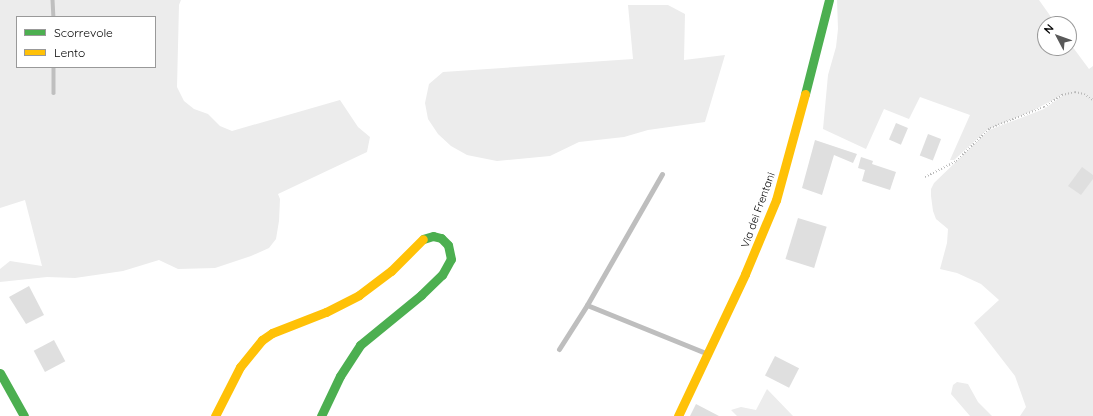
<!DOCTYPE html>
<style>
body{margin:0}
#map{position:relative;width:1093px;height:416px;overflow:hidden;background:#fff;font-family:Quicksand,sans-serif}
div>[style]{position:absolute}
.green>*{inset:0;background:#ececec}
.stream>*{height:3.5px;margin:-1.75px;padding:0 1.75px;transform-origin:1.75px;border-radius:1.75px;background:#bfbfbf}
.building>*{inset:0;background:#dfdfdf;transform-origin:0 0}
.path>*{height:2px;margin-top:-1px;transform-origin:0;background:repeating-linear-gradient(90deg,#b9b9b9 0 1px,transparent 0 3px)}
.lane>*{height:5px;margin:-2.5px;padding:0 2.5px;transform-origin:2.5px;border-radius:2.5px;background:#bebebe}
.fast>*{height:9px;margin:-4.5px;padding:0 4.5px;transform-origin:4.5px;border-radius:4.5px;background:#4caf50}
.slow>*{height:9px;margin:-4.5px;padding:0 4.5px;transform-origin:4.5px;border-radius:4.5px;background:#ffc107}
span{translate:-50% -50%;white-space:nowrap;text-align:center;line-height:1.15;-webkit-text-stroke:3px #fff;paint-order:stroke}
.street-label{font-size:11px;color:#000}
.legend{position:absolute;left:16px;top:16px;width:140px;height:52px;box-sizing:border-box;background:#fff;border:1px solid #999;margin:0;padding:5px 7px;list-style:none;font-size:12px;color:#000}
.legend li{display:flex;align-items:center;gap:8px;height:20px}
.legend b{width:20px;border:1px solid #999}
.north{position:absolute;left:1037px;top:16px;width:40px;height:40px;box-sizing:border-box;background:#fff;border:1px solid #999;border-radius:50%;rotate:311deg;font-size:11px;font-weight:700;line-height:16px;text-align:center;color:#000}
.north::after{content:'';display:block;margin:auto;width:14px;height:18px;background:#595959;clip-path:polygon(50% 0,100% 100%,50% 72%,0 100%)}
</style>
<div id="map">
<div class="green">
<i style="clip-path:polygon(evenodd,0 0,181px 0,179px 5px,177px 87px,184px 101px,194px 109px,208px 114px,220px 126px,232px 131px,340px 100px,358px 127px,370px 137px,367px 152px,278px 194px,280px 199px,279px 221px,276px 239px,269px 248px,251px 256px,215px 268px,178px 269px,159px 260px,123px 271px,75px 278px,47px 277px,0 282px,0 269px,10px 261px,42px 266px,25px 200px,0 208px,0 0,17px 17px,155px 17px,155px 67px,17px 67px,17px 17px)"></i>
<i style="clip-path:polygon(837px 0,1039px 0,1056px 24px,1045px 24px,1045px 48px,1069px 48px,1069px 42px,1089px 69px,1093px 66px,1093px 416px,1020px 416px,1026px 407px,1015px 376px,974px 323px,999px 300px,981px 284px,957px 273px,940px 269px,947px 243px,948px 229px,936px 219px,933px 211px,931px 196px,931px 189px,934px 183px,989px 130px,1044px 109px,1066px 93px,1034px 110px,987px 130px,954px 160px,950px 160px,970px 115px,920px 97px,909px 119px,884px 109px,866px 149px,823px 129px,828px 75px,836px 47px,838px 29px)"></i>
<i style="clip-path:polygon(628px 5px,668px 5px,685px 14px,684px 60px,725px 55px,705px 122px,648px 130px,624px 137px,579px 142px,550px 156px,497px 161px,467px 155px,451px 146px,438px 134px,428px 119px,425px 103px,429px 84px,443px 72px,633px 59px)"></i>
<i style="clip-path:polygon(957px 382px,968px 384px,978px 402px,992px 416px,970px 416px,951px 394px,953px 385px)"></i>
<i style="clip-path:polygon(767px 389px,793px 416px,737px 416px,731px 410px,741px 407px,756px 410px)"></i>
</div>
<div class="stream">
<i style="left:53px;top:0;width:17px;rotate:87deg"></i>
<i style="left:54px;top:67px;width:26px;rotate:90deg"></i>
</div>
<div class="building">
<i style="left:896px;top:123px;width:13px;height:18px;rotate:23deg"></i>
<i style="left:928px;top:134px;width:14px;height:23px;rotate:21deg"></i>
<i style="clip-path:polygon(815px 140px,857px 154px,853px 163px,834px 155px,822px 195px,802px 188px)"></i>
<i style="clip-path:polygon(861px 157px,873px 161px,872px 164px,896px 172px,890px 190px,862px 181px,865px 170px,858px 168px)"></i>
<i style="clip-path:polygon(1082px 167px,1093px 175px,1093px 179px,1081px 195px,1068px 186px)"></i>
<i style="left:798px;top:218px;width:30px;height:43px;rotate:17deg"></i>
<i style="clip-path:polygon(29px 286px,44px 315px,26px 324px,9px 297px)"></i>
<i style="left:54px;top:340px;width:24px;height:23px;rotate:62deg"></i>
<i style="left:775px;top:356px;width:27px;height:22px;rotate:27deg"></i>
<i style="clip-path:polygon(696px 404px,719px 416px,690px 416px)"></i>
</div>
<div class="path">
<i style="left:925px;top:177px;width:35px;rotate:-27deg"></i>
<i style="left:956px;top:161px;width:47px;rotate:-44.1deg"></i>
<i style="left:990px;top:128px;width:58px;rotate:-21.3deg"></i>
<i style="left:1044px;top:107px;width:22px;rotate:-34deg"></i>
<i style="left:1062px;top:95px;width:13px;rotate:-13deg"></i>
<i style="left:1075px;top:92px;width:9px;rotate:13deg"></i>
<i style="left:1084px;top:94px;width:11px;rotate:34deg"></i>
</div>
<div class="lane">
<i style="left:662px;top:174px;width:151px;rotate:119.8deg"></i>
<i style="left:587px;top:305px;width:128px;rotate:22deg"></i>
<i style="left:559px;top:349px;width:52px;rotate:-57.5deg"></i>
</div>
<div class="fast">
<i style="left:805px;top:94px;width:97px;rotate:-75.7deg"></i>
<i style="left:0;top:373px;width:49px;rotate:60.8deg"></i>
<i style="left:321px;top:416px;width:44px;rotate:-64.6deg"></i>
<i style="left:340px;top:376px;width:37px;rotate:-57deg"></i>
<i style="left:360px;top:345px;width:79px;rotate:-39.3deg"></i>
<i style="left:421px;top:295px;width:29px;rotate:-44deg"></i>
<i style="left:442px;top:275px;width:18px;rotate:-61deg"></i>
<i style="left:451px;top:259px;width:14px;rotate:-102deg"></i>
<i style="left:448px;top:245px;width:10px;rotate:-135deg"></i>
<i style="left:441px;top:238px;width:8px;rotate:-166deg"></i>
<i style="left:433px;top:236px;width:10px;rotate:163deg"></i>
</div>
<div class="slow">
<i style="left:215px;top:416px;width:55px;rotate:-63deg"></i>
<i style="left:240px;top:367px;width:35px;rotate:-51deg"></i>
<i style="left:262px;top:340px;width:12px;rotate:-35deg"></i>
<i style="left:272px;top:333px;width:58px;rotate:-21.3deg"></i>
<i style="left:326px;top:312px;width:37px;rotate:-27deg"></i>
<i style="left:359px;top:295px;width:40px;rotate:-37deg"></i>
<i style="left:391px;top:271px;width:45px;rotate:-45deg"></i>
<i style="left:678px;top:416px;width:157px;rotate:-64.7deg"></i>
<i style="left:745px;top:274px;width:80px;rotate:-67.3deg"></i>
<i style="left:776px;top:200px;width:110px;rotate:-74.7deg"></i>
</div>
<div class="street-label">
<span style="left:758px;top:210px;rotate:-70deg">Via dei Frentani</span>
</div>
<ul class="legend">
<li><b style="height:5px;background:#4caf50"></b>Scorrevole</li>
<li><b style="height:5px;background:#ffc107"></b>Lento</li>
</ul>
<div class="north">N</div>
</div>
